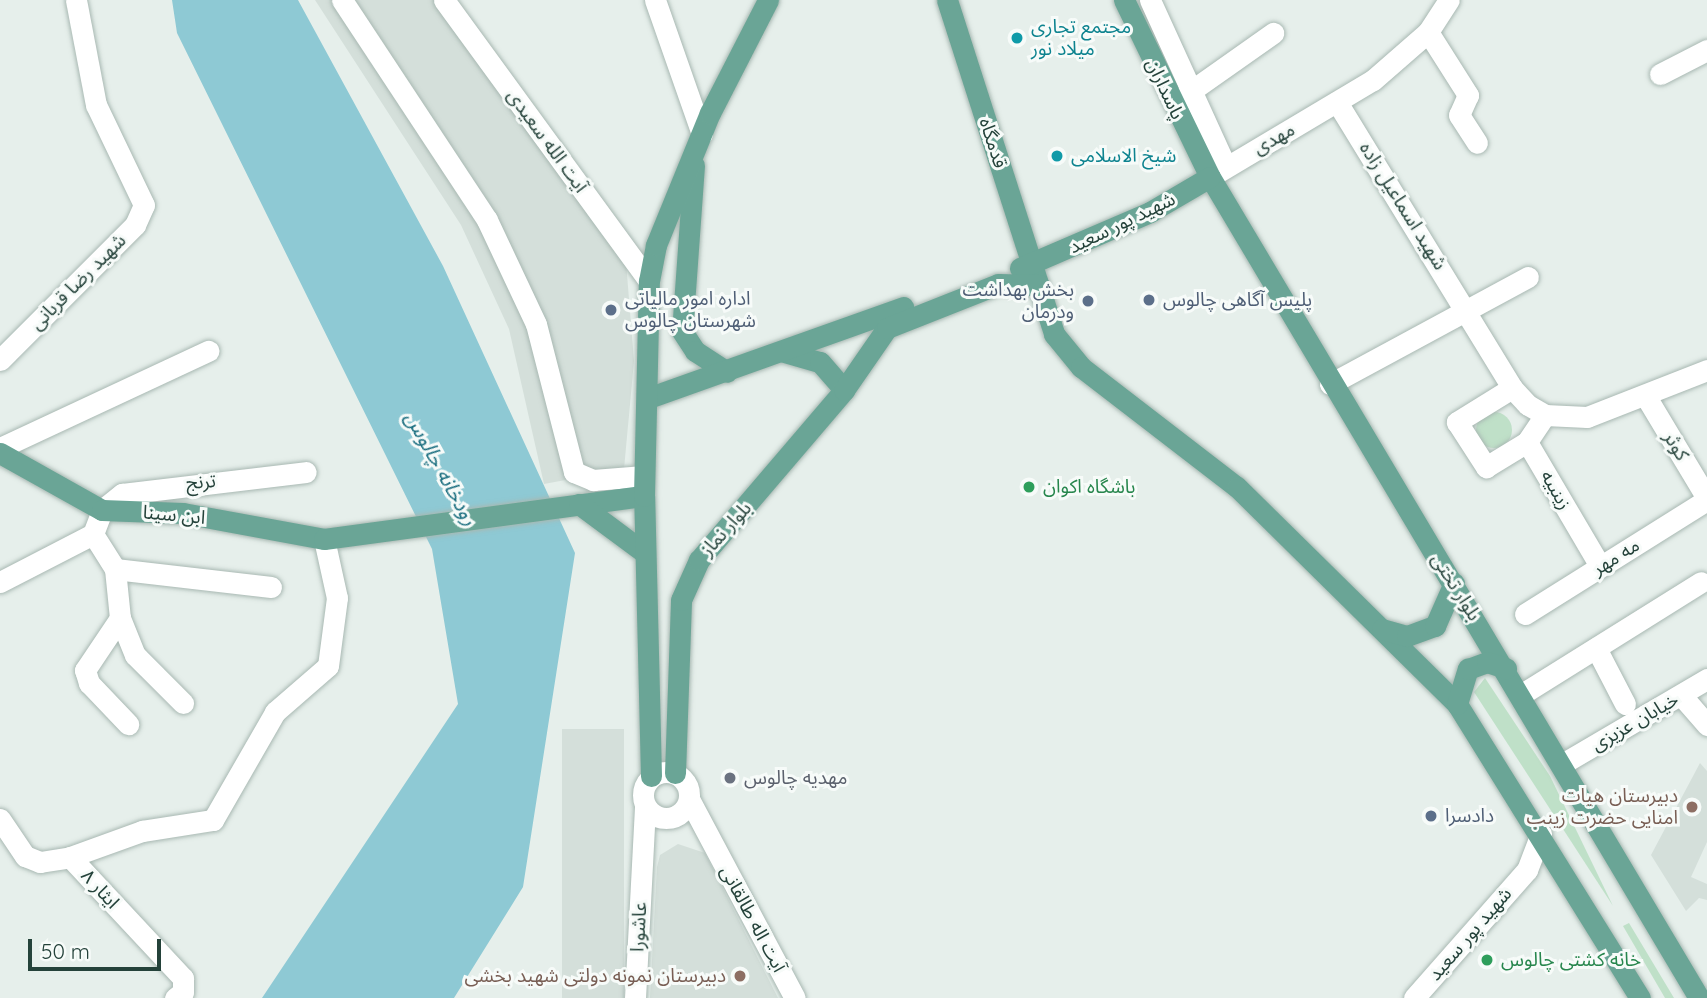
<!DOCTYPE html>
<meta charset="utf-8">
<style>
body{margin:0}
#map{position:relative;width:1707px;height:998px;overflow:hidden;background:#e6efeb;font-family:Quicksand,"Noto Sans Arabic",sans-serif}
div>[style]{position:absolute}
.built>*{inset:0;background:#d4dfda;transform-origin:0 0}
.green>*{inset:0;background:#bfe0c8}
.round{border-radius:50%}
.water>*{inset:0;background:#8ec9d4}
.roads{filter:drop-shadow(0 0 2px #a8b8b2) drop-shadow(0 0 2px #a8b8b2)}
.minor>*{height:21px;margin:-10.5px;padding:0 10.5px;transform-origin:10.5px;border-radius:10.5px;background:#fff}
.minor>.ring{margin:-10.5px;padding:0;box-sizing:content-box;background:none;border:21px solid #fff;border-radius:50%}
.major>*{height:21px;margin:-10.5px;padding:0 10.5px;transform-origin:10.5px;border-radius:10.5px;background:#6aa596}
.dots>*{width:19px;height:19px;translate:-50% -50%;box-sizing:border-box;border:4px solid #f7fbf9;border-radius:50%}
span{translate:-50% -50%;white-space:nowrap;text-align:center;line-height:1.15;-webkit-text-stroke:6px #f7fbf9;paint-order:stroke}
.culture-label{font-size:19px;color:#0d838f}
.left{translate:0 -50%;text-align:left}
.street-label{font-size:19px;color:#24423a}
.service-label{font-size:19px;color:#4e5e75}
.right{translate:-100% -50%;text-align:right}
.leisure-label{font-size:19px;color:#27864d}
.worship-label{font-size:19px;color:#5b616d}
.education-label{font-size:19px;color:#785e54}
.water-label{font-size:21px;color:#1c6f80;font-style:italic}
.scale{position:absolute;left:28px;top:939px;width:133px;height:32px;box-sizing:border-box;border:4px solid #24423a;border-top:0;padding-left:9px;font-size:21px;line-height:24px;white-space:nowrap;color:#24423a;-webkit-text-stroke:5px #f7fbf9;paint-order:stroke}
</style>
<div id="map">
<div class="built">
<i style="clip-path:polygon(315px 0,436px 0,626px 262px,634px 361px,624px 469px,544px 484px,509px 329px,461px 225px)"></i>
<i style="left:562px;top:729px;width:62px;height:269px"></i>
<i style="clip-path:polygon(1700px 763px,1707px 771px,1707px 842px,1691px 877px,1707px 884px,1707px 900px,1699px 898px,1686px 911px,1651px 855px)"></i>
<i style="clip-path:polygon(678px 844px,705px 853px,778px 998px,650px 998px,657px 867px,660px 855px)"></i>
</div>
<div class="green">
<i class="round" style="left:1476px;top:412px;width:36px;height:36px"></i>
<i style="clip-path:polygon(1485px 678px,1550px 776px,1613px 906px,1474px 692px)"></i>
<i style="clip-path:polygon(1629px 923px,1674px 998px,1665px 998px,1623px 926px)"></i>
</div>
<div class="water">
<i style="clip-path:polygon(172px 0,298px 0,443px 266px,575px 553px,523px 887px,454px 998px,262px 998px,458px 704px,432px 549px,177px 33px)"></i>
</div>
<div class="roads">
<div class="minor">
<i style="left:342px;top:0;width:263px;rotate:56.6deg"></i>
<i style="left:487px;top:220px;width:115px;rotate:64.8deg"></i>
<i style="left:536px;top:324px;width:153px;rotate:75.6deg"></i>
<i style="left:574px;top:472px;width:21px;rotate:23deg"></i>
<i style="left:593px;top:480px;width:51px;rotate:-4.5deg"></i>
<i style="left:444px;top:0;width:348px;rotate:53.9deg"></i>
<i style="left:655px;top:0;width:142px;rotate:70.7deg"></i>
<i style="left:1150px;top:0;width:183px;rotate:65.5deg"></i>
<i style="left:1428px;top:32px;width:75px;rotate:57.6deg"></i>
<i style="left:1468px;top:95px;width:22px;rotate:114deg"></i>
<i style="left:1459px;top:115px;width:33px;rotate:57deg"></i>
<i style="left:1660px;top:74px;width:53px;rotate:-27.1deg"></i>
<i style="left:1181px;top:98px;width:113px;rotate:-35.2deg"></i>
<i style="left:1337px;top:102px;width:335px;rotate:58.5deg"></i>
<i style="left:1512px;top:388px;width:23px;rotate:47deg"></i>
<i style="left:1528px;top:405px;width:20px;rotate:30deg"></i>
<i style="left:1545px;top:415px;width:42px;rotate:2.7deg"></i>
<i style="left:1587px;top:417px;width:129px;rotate:-21.4deg"></i>
<i style="left:1210px;top:177px;width:190px;rotate:-30.8deg"></i>
<i style="left:1373px;top:80px;width:73px;rotate:-41.1deg"></i>
<i style="left:1428px;top:32px;width:38px;rotate:-57deg"></i>
<i style="left:0;top:360px;width:191px;rotate:-45deg"></i>
<i style="left:135px;top:225px;width:22px;rotate:-66deg"></i>
<i style="left:144px;top:205px;width:111px;rotate:-115.6deg"></i>
<i style="left:96px;top:105px;width:107px;rotate:-100.8deg"></i>
<i style="left:1330px;top:384px;width:225px;rotate:-28.4deg"></i>
<i style="left:1512px;top:388px;width:65px;rotate:148.3deg"></i>
<i style="left:1457px;top:422px;width:54px;rotate:57.2deg"></i>
<i style="left:1486px;top:467px;width:48px;rotate:-31.4deg"></i>
<i style="left:1645px;top:395px;width:120px;rotate:59deg"></i>
<i style="left:1545px;top:415px;width:32px;rotate:124deg"></i>
<i style="left:1527px;top:442px;width:144px;rotate:59.5deg"></i>
<i style="left:0;top:448px;width:230px;rotate:-25deg"></i>
<i style="left:93px;top:534px;width:41px;rotate:57.8deg"></i>
<i style="left:115px;top:569px;width:49px;rotate:84.2deg"></i>
<i style="left:120px;top:618px;width:40px;rotate:68deg"></i>
<i style="left:135px;top:655px;width:68px;rotate:45deg"></i>
<i style="left:115px;top:569px;width:157px;rotate:6.6deg"></i>
<i style="left:0;top:582px;width:105px;rotate:-27.3deg"></i>
<i style="left:93px;top:534px;width:26px;rotate:-69deg"></i>
<i style="left:102px;top:510px;width:26px;rotate:-39deg"></i>
<i style="left:122px;top:494px;width:185px;rotate:-6.8deg"></i>
<i style="left:1525px;top:614px;width:215px;rotate:-32.1deg"></i>
<i style="left:120px;top:618px;width:63px;rotate:123.9deg"></i>
<i style="left:85px;top:670px;width:14px;rotate:73deg"></i>
<i style="left:89px;top:683px;width:57px;rotate:46.4deg"></i>
<i style="left:1596px;top:648px;width:63px;rotate:62.6deg"></i>
<i style="left:1522px;top:694px;width:211px;rotate:-32deg"></i>
<i style="left:1681px;top:695px;width:40px;rotate:49deg"></i>
<i style="left:1562px;top:764px;width:168px;rotate:-30.4deg"></i>
<i class="ring" style="left:643px;top:772px;width:25px;height:25px"></i>
<i style="left:689px;top:799px;width:225px;rotate:62deg"></i>
<i style="left:0;top:819px;width:45px;rotate:56deg"></i>
<i style="left:25px;top:856px;width:16px;rotate:22deg"></i>
<i style="left:40px;top:862px;width:30px;rotate:-9deg"></i>
<i style="left:70px;top:857px;width:166px;rotate:47deg"></i>
<i style="left:183px;top:978px;width:14px;rotate:90deg"></i>
<i style="left:183px;top:992px;width:10px;rotate:143deg"></i>
<i style="left:70px;top:857px;width:77px;rotate:-19.9deg"></i>
<i style="left:142px;top:831px;width:72px;rotate:-8.8deg"></i>
<i style="left:213px;top:820px;width:125px;rotate:-60.1deg"></i>
<i style="left:275px;top:712px;width:70px;rotate:-41deg"></i>
<i style="left:328px;top:666px;width:69px;rotate:-82.5deg"></i>
<i style="left:337px;top:598px;width:60px;rotate:-102.4deg"></i>
<i style="left:635px;top:998px;width:191px;rotate:-87deg"></i>
<i style="left:1414px;top:998px;width:171px;rotate:-48.6deg"></i>
<i style="left:1527px;top:870px;width:39px;rotate:-69deg"></i>
</div>
<div class="major">
<i style="left:947px;top:0;width:351px;rotate:72.2deg"></i>
<i style="left:1054px;top:334px;width:43px;rotate:50.7deg"></i>
<i style="left:1081px;top:367px;width:197px;rotate:37.6deg"></i>
<i style="left:1237px;top:487px;width:309px;rotate:44.6deg"></i>
<i style="left:1457px;top:704px;width:346px;rotate:58.1deg"></i>
<i style="left:1124px;top:0;width:197px;rotate:64.1deg"></i>
<i style="left:1210px;top:177px;width:956px;rotate:59.22deg"></i>
<i style="left:694px;top:165px;width:166px;rotate:94.1deg"></i>
<i style="left:682px;top:331px;width:24px;rotate:57deg"></i>
<i style="left:695px;top:351px;width:38px;rotate:33deg"></i>
<i style="left:1020px;top:268px;width:142px;rotate:-23.3deg"></i>
<i style="left:1150px;top:212px;width:69px;rotate:-30.3deg"></i>
<i style="left:784px;top:352px;width:37px;rotate:16deg"></i>
<i style="left:820px;top:362px;width:37px;rotate:49deg"></i>
<i style="left:648px;top:398px;width:271px;rotate:-19.6deg"></i>
<i style="left:0;top:453px;width:117px;rotate:29.2deg"></i>
<i style="left:102px;top:510px;width:81px;rotate:2.1deg"></i>
<i style="left:183px;top:513px;width:143px;rotate:10.4deg"></i>
<i style="left:324px;top:539px;width:323px;rotate:-7.7deg"></i>
<i style="left:579px;top:504px;width:82px;rotate:36.6deg"></i>
<i style="left:1382px;top:629px;width:26px;rotate:16deg"></i>
<i style="left:1407px;top:636px;width:30px;rotate:-20deg"></i>
<i style="left:1435px;top:626px;width:47px;rotate:-66.2deg"></i>
<i style="left:1457px;top:704px;width:37px;rotate:-73deg"></i>
<i style="left:1468px;top:669px;width:20px;rotate:-20deg"></i>
<i style="left:1487px;top:662px;width:20px;rotate:18deg"></i>
<i style="left:675px;top:773px;width:173px;rotate:-88deg"></i>
<i style="left:681px;top:600px;width:44px;rotate:-65.8deg"></i>
<i style="left:699px;top:560px;width:223px;rotate:-49.5deg"></i>
<i style="left:844px;top:390px;width:75px;rotate:-55.3deg"></i>
<i style="left:887px;top:328px;width:119px;rotate:-21.6deg"></i>
<i style="left:998px;top:284px;width:41px;rotate:1.4deg"></i>
<i style="left:651px;top:776px;width:280px;rotate:-91.4deg"></i>
<i style="left:644px;top:496px;width:215px;rotate:-88.7deg"></i>
<i style="left:649px;top:281px;width:37px;rotate:-79deg"></i>
<i style="left:656px;top:245px;width:143px;rotate:-67.8deg"></i>
<i style="left:710px;top:113px;width:127px;rotate:-62.8deg"></i>
</div>
</div>
<div class="dots">
<i style="left:1017px;top:38px;background:#0f9aa8"></i>
<i style="left:1057px;top:156px;background:#0f9aa8"></i>
<i style="left:1149px;top:300px;background:#5c6f8a"></i>
<i style="left:1088px;top:301px;background:#5c6f8a"></i>
<i style="left:611px;top:310px;background:#5c6f8a"></i>
<i style="left:1029px;top:487px;background:#2e9e5b"></i>
<i style="left:730px;top:778px;background:#6b7280"></i>
<i style="left:1692px;top:807px;background:#8d6e63"></i>
<i style="left:1431px;top:816px;background:#5c6f8a"></i>
<i style="left:1487px;top:960px;background:#2e9e5b"></i>
<i style="left:740px;top:976px;background:#8d6e63"></i>
</div>
<div class="culture-label">
<span class="left" style="left:1031px;top:38px">مجتمع تجاری<br>میلاد نور</span>
<span class="left" style="left:1071px;top:156px">شیخ الاسلامی</span>
</div>
<div class="street-label">
<span style="left:1165px;top:89px;rotate:65deg">پاسداران</span>
<span style="left:1274px;top:139px;rotate:-30deg">مهدی</span>
<span style="left:547px;top:141px;rotate:54deg">آیت الله سعیدی</span>
<span style="left:993px;top:143px;rotate:72deg">قدمگاه</span>
<span style="left:1403px;top:206px;rotate:58deg">شهید اسماعیل زاده</span>
<span style="left:1122px;top:223px;rotate:-26deg">شهید پور سعید</span>
<span style="left:78px;top:282px;rotate:-45deg">شهید رضا قربانی</span>
<span style="left:1676px;top:446px;rotate:59deg">کوثر</span>
<span style="left:201px;top:482px;rotate:-5deg">ترنج</span>
<span style="left:1556px;top:490px;rotate:60deg">زینبیه</span>
<span style="left:174px;top:515px;rotate:5deg">ابن سینا</span>
<span style="left:726px;top:529px;rotate:-48deg">بلوار نماز</span>
<span style="left:1616px;top:557px;rotate:-32deg">مه مهر</span>
<span style="left:1456px;top:587px;rotate:58deg">بلوار تختی</span>
<span style="left:1635px;top:722px;rotate:-30deg">خیابان عزیزی</span>
<span style="left:100px;top:889px;rotate:47deg">ایثار ۸</span>
<span style="left:753px;top:919px;rotate:62deg">آیت اله طالقانی</span>
<span style="left:639px;top:927px;rotate:-87deg">عاشورا</span>
<span style="left:1470px;top:934px;rotate:-49deg">شهید پور سعید</span>
</div>
<div class="service-label">
<span class="right" style="left:1074px;top:301px">بخش بهداشت<br>ودرمان</span>
<span class="left" style="left:625px;top:310px">اداره امور مالیاتی<br>شهرستان چالوس</span>
<span class="left" style="left:1163px;top:300px">پلیس آگاهی چالوس</span>
<span class="left" style="left:1445px;top:816px">دادسرا</span>
</div>
<div class="leisure-label">
<span class="left" style="left:1043px;top:487px">باشگاه اکوان</span>
<span class="left" style="left:1501px;top:960px">خانه کشتی چالوس</span>
</div>
<div class="worship-label">
<span class="left" style="left:744px;top:778px">مهدیه چالوس</span>
</div>
<div class="education-label">
<span class="right" style="left:1678px;top:807px">دبیرستان هیات<br>امنایی حضرت زینب</span>
<span class="right" style="left:726px;top:976px">دبیرستان نمونه دولتی شهید بخشی</span>
</div>
<div class="water-label">
<span style="left:442px;top:468px;rotate:61deg">رودخانه چالوس</span>
</div>
<div class="scale">50 m</div>
</div>
